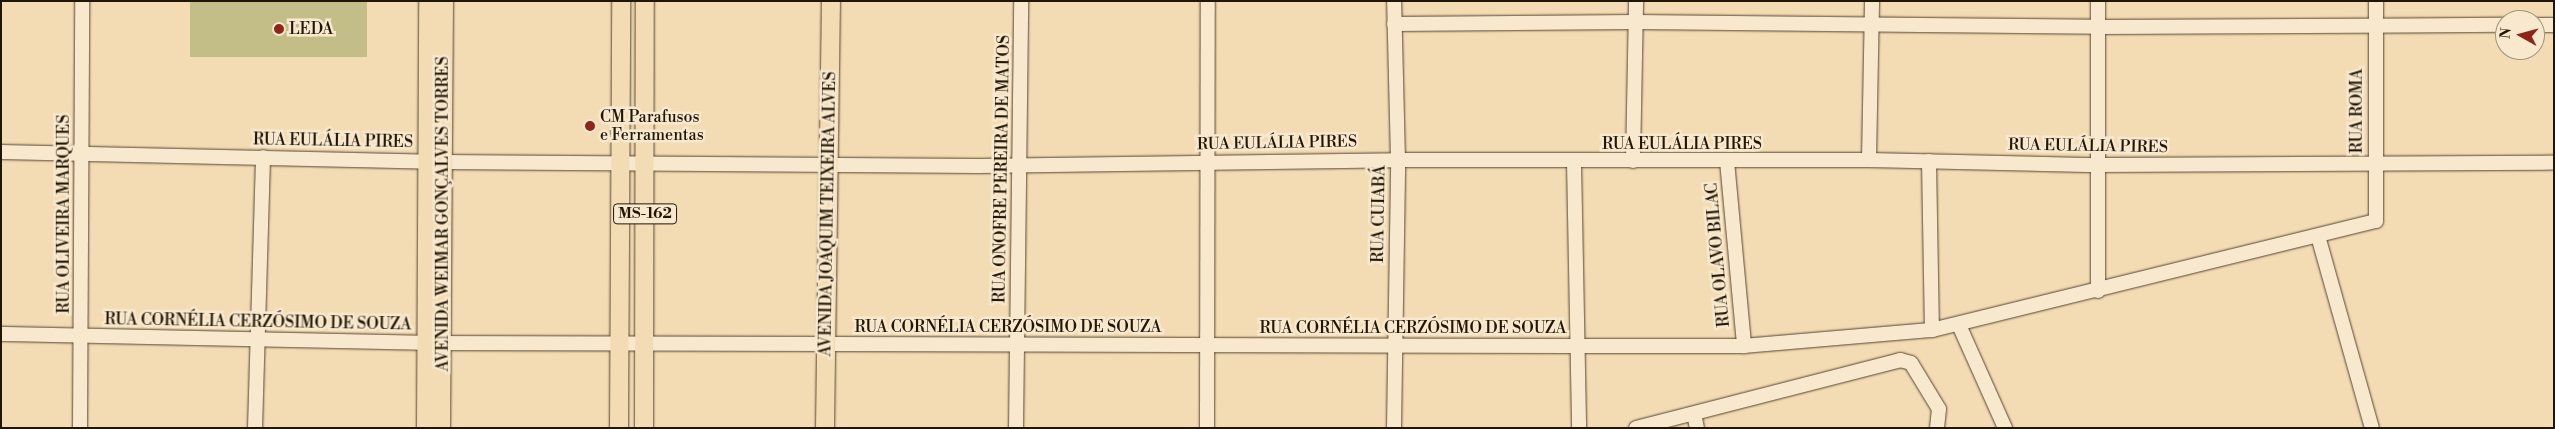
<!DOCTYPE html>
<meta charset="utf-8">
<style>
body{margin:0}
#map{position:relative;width:2555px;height:429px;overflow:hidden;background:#f3dbb4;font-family:"Libre Bodoni",serif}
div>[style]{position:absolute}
.green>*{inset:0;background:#c3bd87;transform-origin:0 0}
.roads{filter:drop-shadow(0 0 1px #564630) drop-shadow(0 0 1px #564630)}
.minor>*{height:14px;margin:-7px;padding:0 7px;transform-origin:7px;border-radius:7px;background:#f7e8ce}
.major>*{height:18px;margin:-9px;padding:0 9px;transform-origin:9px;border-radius:9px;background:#f3dbb4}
.dots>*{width:14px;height:14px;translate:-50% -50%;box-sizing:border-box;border:2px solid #f7e8ce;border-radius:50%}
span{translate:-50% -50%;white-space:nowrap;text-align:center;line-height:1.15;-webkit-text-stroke:5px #f7e8ce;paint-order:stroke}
.shield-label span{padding:1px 4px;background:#f7e8ce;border:1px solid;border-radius:4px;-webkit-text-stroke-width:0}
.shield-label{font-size:15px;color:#211504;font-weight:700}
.poi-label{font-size:16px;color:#211504}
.left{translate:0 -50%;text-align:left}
.street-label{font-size:16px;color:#211504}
.frame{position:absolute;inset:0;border:2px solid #211504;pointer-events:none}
.north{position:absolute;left:2495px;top:10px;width:50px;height:50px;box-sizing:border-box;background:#f7e8ce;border:1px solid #a1947d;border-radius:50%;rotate:277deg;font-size:14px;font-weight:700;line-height:20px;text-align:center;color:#211504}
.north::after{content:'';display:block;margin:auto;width:18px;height:22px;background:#8f2418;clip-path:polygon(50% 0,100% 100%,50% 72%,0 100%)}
</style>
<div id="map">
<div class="green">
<i style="left:190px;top:1px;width:177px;height:56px"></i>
</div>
<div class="roads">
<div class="minor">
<i style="left:1394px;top:24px;width:242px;rotate:-0.5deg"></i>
<i style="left:1636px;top:22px;width:462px;rotate:0.6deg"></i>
<i style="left:2098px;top:27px;width:407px;rotate:-0.3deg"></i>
<i style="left:2535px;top:25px;width:19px"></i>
<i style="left:1px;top:152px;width:441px;rotate:1.3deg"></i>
<i style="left:442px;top:162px;width:537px;rotate:0.43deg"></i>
<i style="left:979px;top:166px;width:419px;rotate:-0.8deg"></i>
<i style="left:1398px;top:160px;width:471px"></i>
<i style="left:1869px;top:160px;width:229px;rotate:1.3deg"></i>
<i style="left:2098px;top:165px;width:456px;rotate:-0.3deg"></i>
<i style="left:1869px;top:160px;width:159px;rotate:-88.9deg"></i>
<i style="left:1633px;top:161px;width:160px;rotate:-88.9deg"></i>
<i style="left:1727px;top:161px;width:186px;rotate:84.7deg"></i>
<i style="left:1929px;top:161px;width:169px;rotate:89deg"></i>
<i style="left:1574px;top:162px;width:266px;rotate:88.9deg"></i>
<i style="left:2318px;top:236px;width:199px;rotate:74.3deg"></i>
<i style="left:2098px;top:291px;width:290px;rotate:-90deg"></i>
<i style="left:1959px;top:325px;width:113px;rotate:65.9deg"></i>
<i style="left:1px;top:334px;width:425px;rotate:1.2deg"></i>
<i style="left:426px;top:343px;width:1149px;rotate:0.15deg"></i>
<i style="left:1575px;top:346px;width:169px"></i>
<i style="left:1744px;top:346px;width:189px;rotate:-4.9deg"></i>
<i style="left:1932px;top:330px;width:457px;rotate:-13.8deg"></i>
<i style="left:2376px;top:221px;width:220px;rotate:-90deg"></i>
<i style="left:1694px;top:414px;width:14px;rotate:78deg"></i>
<i style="left:80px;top:428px;width:427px;rotate:-89.7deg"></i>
<i style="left:255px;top:428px;width:271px;rotate:-88.3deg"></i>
<i style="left:1016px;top:428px;width:427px;rotate:-89.3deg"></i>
<i style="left:1207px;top:428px;width:427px;rotate:-89.9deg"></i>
<i style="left:1394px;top:428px;width:268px;rotate:-89.1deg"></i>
<i style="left:1398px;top:160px;width:159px;rotate:-91.4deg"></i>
<i style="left:1636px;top:428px;width:273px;rotate:-14.4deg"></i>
<i style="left:1900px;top:360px;width:11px;rotate:15deg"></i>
<i style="left:1911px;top:363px;width:54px;rotate:58.7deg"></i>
<i style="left:1939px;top:409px;width:19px;rotate:96deg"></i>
</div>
<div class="major">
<i style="left:426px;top:428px;width:427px;rotate:-89.7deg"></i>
<i style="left:441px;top:428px;width:427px;rotate:-89.6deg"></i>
<i style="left:619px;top:428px;width:427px;rotate:-89.7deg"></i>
<i style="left:644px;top:428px;width:427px;rotate:-89.9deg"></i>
<i style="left:825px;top:428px;width:427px;rotate:-89.2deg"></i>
</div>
</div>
<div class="dots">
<i style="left:279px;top:29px;background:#8f2418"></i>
<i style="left:590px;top:126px;background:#8f2418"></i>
</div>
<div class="shield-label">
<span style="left:645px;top:214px">MS-162</span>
</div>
<div class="poi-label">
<span class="left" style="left:289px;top:29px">LEDA</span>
<span class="left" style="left:600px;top:126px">CM Parafusos<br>e Ferramentas</span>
</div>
<div class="street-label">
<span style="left:2357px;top:111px;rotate:-90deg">RUA ROMA</span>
<span style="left:333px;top:141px;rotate:1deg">RUA EULÁLIA PIRES</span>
<span style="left:1277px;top:143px;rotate:-1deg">RUA EULÁLIA PIRES</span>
<span style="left:1682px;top:144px">RUA EULÁLIA PIRES</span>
<span style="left:2088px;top:146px;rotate:1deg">RUA EULÁLIA PIRES</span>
<span style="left:1002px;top:169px;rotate:-89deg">RUA ONOFRE PEREIRA DE MATOS</span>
<span style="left:64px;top:214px;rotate:-90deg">RUA OLIVEIRA MARQUES</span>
<span style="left:443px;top:214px;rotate:-90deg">AVENIDA WEIMAR GONÇALVES TORRES</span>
<span style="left:828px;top:214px;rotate:-89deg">AVENIDA JOAQUIM TEIXEIRA ALVES</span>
<span style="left:1379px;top:214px;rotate:-89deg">RUA CUIABÁ</span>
<span style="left:1718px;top:255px;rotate:-95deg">RUA OLAVO BILAC</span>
<span style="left:258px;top:322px;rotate:1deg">RUA CORNÉLIA CERZÓSIMO DE SOUZA</span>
<span style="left:1008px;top:327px">RUA CORNÉLIA CERZÓSIMO DE SOUZA</span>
<span style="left:1413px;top:328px">RUA CORNÉLIA CERZÓSIMO DE SOUZA</span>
</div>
<div class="frame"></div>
<div class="north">N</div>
</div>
